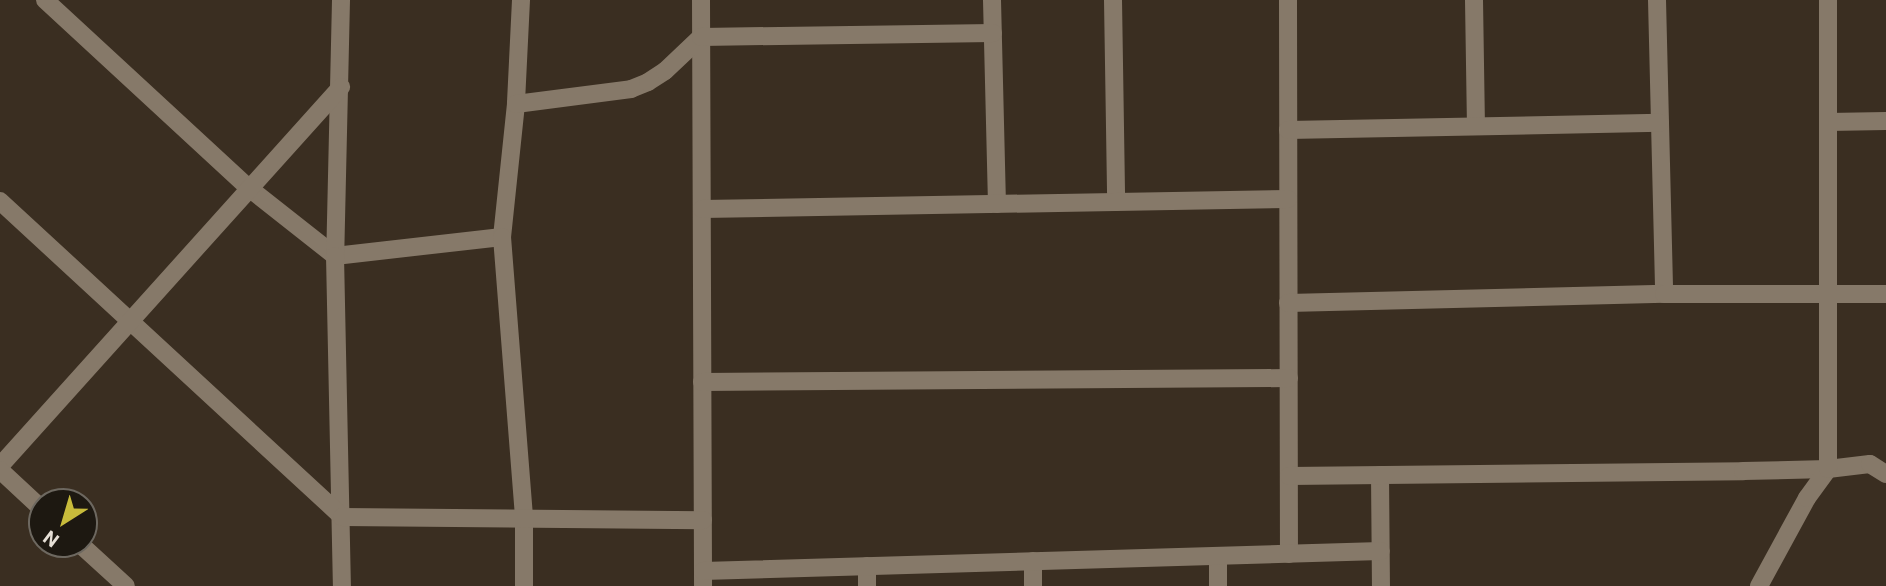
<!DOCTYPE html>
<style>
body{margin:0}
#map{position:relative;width:1886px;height:586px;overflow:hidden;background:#3a2e21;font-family:Roboto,sans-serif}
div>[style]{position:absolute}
.street>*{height:18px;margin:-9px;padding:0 9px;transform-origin:9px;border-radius:9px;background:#867969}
span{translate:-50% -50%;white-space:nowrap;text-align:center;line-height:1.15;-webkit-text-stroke:7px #1d1811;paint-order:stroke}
.north{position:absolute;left:28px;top:488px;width:70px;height:70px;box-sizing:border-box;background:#1d1811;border:2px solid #6d6860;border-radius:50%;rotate:217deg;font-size:19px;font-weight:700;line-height:28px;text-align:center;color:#e6dfd6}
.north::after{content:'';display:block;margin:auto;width:24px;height:32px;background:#c8bb3b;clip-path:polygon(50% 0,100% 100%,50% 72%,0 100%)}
</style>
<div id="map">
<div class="street">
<i style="left:45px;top:0;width:277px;rotate:42.7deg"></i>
<i style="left:249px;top:188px;width:110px;rotate:38.3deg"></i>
<i style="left:335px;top:256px;width:168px;rotate:-6.5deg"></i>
<i style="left:341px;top:0;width:256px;rotate:91.3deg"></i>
<i style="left:335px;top:256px;width:330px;rotate:88.8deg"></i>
<i style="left:521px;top:0;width:104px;rotate:92.8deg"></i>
<i style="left:516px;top:104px;width:134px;rotate:96deg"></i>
<i style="left:502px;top:237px;width:282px;rotate:85.5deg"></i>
<i style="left:524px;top:518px;width:68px;rotate:90deg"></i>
<i style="left:701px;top:0;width:586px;rotate:89.8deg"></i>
<i style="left:992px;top:0;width:204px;rotate:88.6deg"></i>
<i style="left:1113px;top:0;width:202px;rotate:89.1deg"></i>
<i style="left:1288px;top:0;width:554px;rotate:89.9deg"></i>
<i style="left:1474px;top:0;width:126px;rotate:89.1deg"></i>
<i style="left:1657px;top:0;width:294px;rotate:88.6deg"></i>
<i style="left:516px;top:104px;width:116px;rotate:-7.4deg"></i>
<i style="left:631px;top:89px;width:18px;rotate:-22deg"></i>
<i style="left:648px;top:82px;width:20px;rotate:-33deg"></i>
<i style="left:665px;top:71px;width:50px;rotate:-43.4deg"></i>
<i style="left:701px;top:37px;width:292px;rotate:-0.8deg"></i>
<i style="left:1828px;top:122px;width:58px;rotate:-1deg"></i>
<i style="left:1288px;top:130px;width:372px;rotate:-1.1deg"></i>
<i style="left:0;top:201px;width:466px;rotate:42.7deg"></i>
<i style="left:342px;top:517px;width:361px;rotate:0.5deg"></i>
<i style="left:702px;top:209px;width:586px;rotate:-0.98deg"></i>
<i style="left:1288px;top:303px;width:376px;rotate:-1.4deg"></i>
<i style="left:1664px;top:294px;width:222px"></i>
<i style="left:702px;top:382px;width:587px;rotate:-0.39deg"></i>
<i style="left:0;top:466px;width:510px;rotate:-48.02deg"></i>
<i style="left:0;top:470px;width:57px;rotate:42.9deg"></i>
<i style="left:1380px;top:475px;width:111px;rotate:89.5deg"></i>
<i style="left:1289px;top:476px;width:454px;rotate:-0.6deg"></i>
<i style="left:1743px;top:471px;width:85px;rotate:-1.3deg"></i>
<i style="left:1828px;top:469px;width:42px;rotate:-6.8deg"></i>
<i style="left:1870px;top:464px;width:19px;rotate:32deg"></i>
<i style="left:80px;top:544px;width:62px;rotate:42.4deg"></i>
<i style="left:1218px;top:556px;width:30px;rotate:90deg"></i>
<i style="left:1033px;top:561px;width:25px;rotate:90deg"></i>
<i style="left:867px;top:566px;width:20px;rotate:90deg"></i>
<i style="left:703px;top:571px;width:678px;rotate:-1.69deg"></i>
<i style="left:1759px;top:586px;width:100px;rotate:-61.4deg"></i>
<i style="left:1807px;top:498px;width:36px;rotate:-54deg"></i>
<i style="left:1828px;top:469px;width:469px;rotate:-90deg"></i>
</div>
<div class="north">N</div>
</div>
